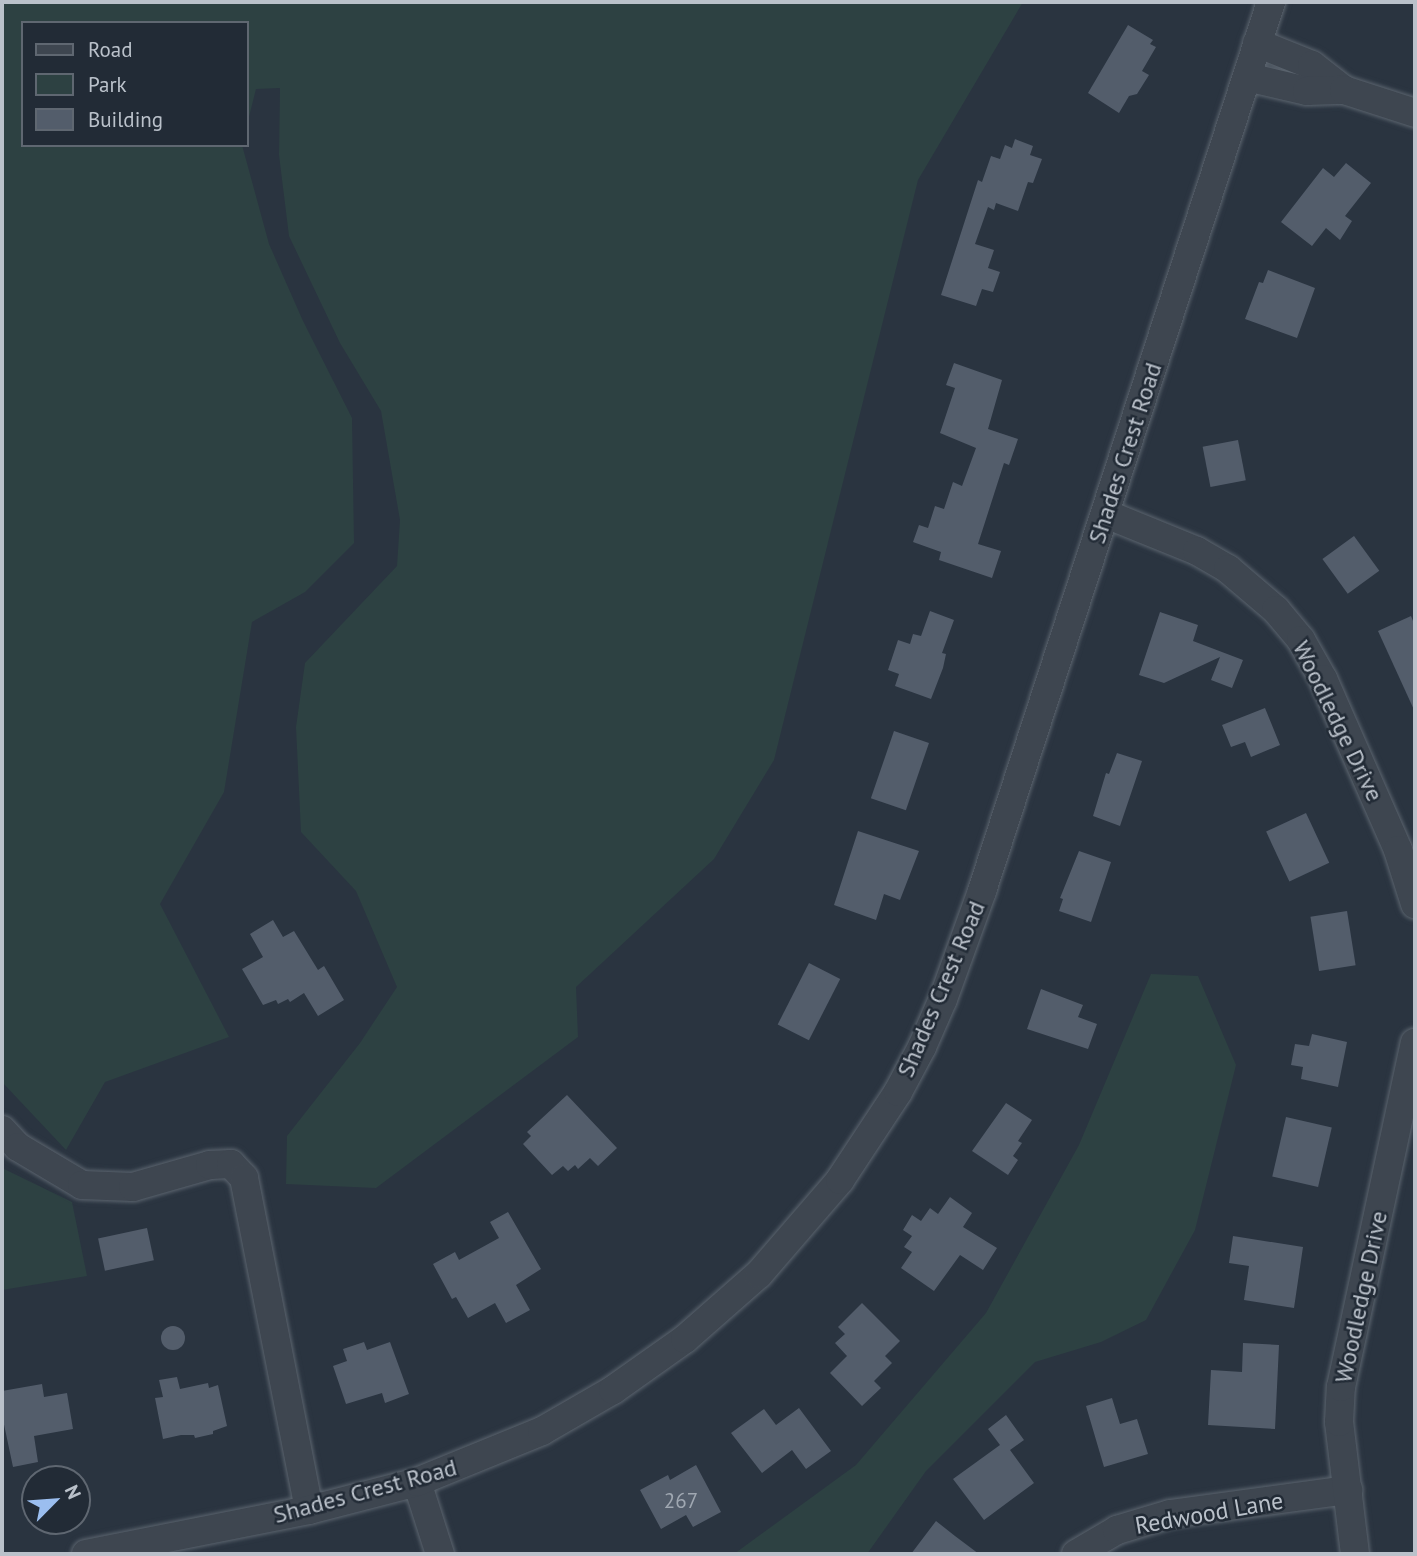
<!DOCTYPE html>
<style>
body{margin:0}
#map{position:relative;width:1417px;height:1556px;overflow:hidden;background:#2a3440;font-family:"PT Sans",sans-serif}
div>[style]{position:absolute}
.green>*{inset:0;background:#2d4142}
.building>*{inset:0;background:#535d6b;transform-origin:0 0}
.round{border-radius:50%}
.roads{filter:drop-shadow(0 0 2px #5b646e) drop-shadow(0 0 2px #5b646e)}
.minor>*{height:28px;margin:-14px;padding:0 14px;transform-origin:14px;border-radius:14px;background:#3e4650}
span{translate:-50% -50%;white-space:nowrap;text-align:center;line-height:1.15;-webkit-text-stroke:5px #222b36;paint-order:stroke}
.number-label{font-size:21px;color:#a0a8b2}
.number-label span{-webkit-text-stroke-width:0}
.street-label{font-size:24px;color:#bac1ca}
.frame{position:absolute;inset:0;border:4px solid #bac1ca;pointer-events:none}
.legend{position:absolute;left:21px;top:21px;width:228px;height:126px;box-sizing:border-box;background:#222b36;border:2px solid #5f6771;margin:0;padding:9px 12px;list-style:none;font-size:21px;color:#bac1ca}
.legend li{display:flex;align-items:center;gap:14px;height:35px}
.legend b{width:35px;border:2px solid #5f6771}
.north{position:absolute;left:21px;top:1465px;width:70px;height:70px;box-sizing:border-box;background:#222b36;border:2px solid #5f6771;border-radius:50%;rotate:65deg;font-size:19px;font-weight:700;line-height:28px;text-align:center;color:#bac1ca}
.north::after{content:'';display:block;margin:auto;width:24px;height:32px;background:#9bbeef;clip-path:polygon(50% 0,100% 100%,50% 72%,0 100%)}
</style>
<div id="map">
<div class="green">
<i style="clip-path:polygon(2px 2px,1023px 2px,918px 180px,774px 760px,714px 859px,576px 987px,578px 1037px,376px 1188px,286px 1184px,287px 1136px,360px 1043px,397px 987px,356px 891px,301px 832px,296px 727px,305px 663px,397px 566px,400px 520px,381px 411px,340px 343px,289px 236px,279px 155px,280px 88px,256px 89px,247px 125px,247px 23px,23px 23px,23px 145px,242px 145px,269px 244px,303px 321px,352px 418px,354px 543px,305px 592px,252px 622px,224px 792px,160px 904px,229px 1037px,105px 1082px,66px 1150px,2px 1082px)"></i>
<i style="clip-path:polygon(1151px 974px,1198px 976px,1236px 1065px,1195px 1230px,1146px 1320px,1101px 1342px,1035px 1362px,926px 1471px,867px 1554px,734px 1554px,856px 1465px,986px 1313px,1079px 1145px)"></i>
<i style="clip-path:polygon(2px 1168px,72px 1202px,87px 1276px,2px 1290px)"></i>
</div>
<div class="building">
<i style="clip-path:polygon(1128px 25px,1153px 40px,1150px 44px,1156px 47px,1142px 71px,1149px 75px,1137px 94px,1129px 96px,1119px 113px,1088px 93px)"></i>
<i style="clip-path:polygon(1015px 139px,1033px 146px,1030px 155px,1042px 159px,1033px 183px,1028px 182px,1018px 211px,996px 203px,994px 210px,988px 207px,975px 244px,994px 250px,988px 268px,1000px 272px,993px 292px,982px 289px,976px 306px,941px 295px,978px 180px,982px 182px,991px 156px,1000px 159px,1005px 145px,1012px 148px)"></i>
<i style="clip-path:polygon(1346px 163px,1371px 183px,1345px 216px,1352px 221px,1340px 240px,1326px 228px,1312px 246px,1281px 222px,1323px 168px,1334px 177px)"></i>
<i style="clip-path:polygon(1268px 270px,1315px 288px,1297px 338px,1245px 319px,1259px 282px,1263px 283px)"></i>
<i style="clip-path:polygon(954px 363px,1002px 380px,988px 429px,1018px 439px,1009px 465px,1004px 463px,978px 544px,1001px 551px,992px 578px,939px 560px,941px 552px,913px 542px,919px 525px,928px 528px,935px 506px,944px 509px,953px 482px,962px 486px,976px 448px,940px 433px,955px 388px,946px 385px)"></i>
<i style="left:1238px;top:440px;width:41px;height:36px;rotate:79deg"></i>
<i style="left:1354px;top:536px;width:43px;height:39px;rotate:54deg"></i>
<i style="clip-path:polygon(930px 611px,954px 620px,942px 653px,946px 654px,943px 668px,931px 699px,895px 686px,899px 674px,888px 670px,898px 640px,910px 644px,913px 634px,921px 636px)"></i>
<i style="clip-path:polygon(1160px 612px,1198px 625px,1193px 641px,1243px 660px,1232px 688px,1211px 680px,1220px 657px,1164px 683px,1139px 675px)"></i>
<i style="clip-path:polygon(1411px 616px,1415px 626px,1415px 712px,1378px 631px)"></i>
<i style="clip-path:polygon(1265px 708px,1280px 745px,1251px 757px,1245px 742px,1231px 747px,1222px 725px)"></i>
<i style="left:894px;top:731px;width:37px;height:71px;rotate:19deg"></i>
<i style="clip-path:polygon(1117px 753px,1142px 761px,1120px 826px,1093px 816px,1106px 773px,1109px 774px)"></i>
<i style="left:1306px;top:813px;width:55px;height:44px;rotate:65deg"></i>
<i style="clip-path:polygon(858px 831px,919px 851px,900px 900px,884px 894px,876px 920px,834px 905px)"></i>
<i style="clip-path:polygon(1079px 851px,1111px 862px,1091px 922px,1059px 911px,1063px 899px,1060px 898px)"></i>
<i style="left:1347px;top:911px;width:55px;height:37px;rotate:81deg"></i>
<i style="clip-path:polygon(273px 920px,283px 937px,294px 931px,318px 970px,324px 966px,344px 1000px,318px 1016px,304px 993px,290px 1002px,288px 999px,278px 1004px,276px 1000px,263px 1005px,242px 969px,263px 957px,250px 934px)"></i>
<i style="left:809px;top:963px;width:35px;height:69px;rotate:27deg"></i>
<i style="clip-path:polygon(1041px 989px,1083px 1005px,1078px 1017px,1097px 1024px,1088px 1049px,1027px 1029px)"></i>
<i style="clip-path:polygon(1312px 1034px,1347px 1042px,1338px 1087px,1301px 1079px,1303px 1067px,1291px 1065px,1295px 1044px,1309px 1046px)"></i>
<i style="clip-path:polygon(567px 1095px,617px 1148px,598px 1166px,590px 1158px,578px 1169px,575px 1165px,568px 1171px,563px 1166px,552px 1175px,523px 1144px,531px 1136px,527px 1132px)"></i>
<i style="clip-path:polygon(1006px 1103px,1032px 1120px,1018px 1141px,1022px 1143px,1013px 1156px,1018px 1160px,1008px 1175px,972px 1151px)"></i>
<i style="left:1286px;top:1117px;width:47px;height:61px;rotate:13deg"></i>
<i style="clip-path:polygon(950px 1197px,972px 1213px,963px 1227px,997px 1248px,983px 1270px,960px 1255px,934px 1291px,901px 1268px,912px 1252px,904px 1247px,912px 1236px,903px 1230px,912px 1215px,921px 1221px,930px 1208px,938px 1214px)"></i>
<i style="clip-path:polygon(508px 1212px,541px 1269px,516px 1285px,530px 1310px,506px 1323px,495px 1303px,468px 1318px,456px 1297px,452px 1299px,433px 1264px,455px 1252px,459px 1260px,499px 1238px,490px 1222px)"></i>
<i style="left:147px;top:1228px;width:33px;height:50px;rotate:78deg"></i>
<i style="clip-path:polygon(1233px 1236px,1303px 1247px,1294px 1308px,1244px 1300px,1249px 1266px,1229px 1263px)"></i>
<i style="clip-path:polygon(862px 1303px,900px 1341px,885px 1356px,892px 1363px,874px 1381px,881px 1388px,862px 1406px,830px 1373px,847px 1356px,835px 1343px,845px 1334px,838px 1327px)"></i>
<i class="round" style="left:161px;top:1326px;width:24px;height:24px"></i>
<i style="clip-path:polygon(364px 1342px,367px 1350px,390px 1342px,409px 1394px,385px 1403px,382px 1393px,346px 1404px,333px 1366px,347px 1361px,343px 1349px)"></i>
<i style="clip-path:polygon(1243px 1343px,1279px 1345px,1275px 1429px,1208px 1425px,1211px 1370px,1242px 1372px)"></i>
<i style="clip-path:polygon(177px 1377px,180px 1389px,208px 1383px,209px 1388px,218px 1385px,227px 1426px,213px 1431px,213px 1434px,195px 1438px,194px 1435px,181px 1435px,163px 1439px,155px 1398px,163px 1397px,159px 1380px)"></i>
<i style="clip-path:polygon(42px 1384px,44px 1397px,67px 1393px,73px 1429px,34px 1436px,38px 1462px,13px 1467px,2px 1415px,2px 1391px)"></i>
<i style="clip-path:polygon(1112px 1398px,1120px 1424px,1137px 1419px,1148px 1454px,1104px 1467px,1086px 1406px)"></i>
<i style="clip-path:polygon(799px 1408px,831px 1451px,806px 1469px,792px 1450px,762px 1473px,731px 1433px,764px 1409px,776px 1425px)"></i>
<i style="clip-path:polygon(1006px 1415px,1024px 1440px,1010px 1450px,1034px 1483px,984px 1520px,953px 1479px,1000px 1445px,988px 1429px)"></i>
<i style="clip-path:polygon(696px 1465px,721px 1512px,693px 1527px,686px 1515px,661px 1529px,640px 1490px,668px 1475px,670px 1480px)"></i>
<i style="clip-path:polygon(936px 1521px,955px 1536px,979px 1554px,911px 1554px)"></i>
</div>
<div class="roads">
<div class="minor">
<i style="left:1257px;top:43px;width:59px;rotate:21.8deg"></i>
<i style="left:1312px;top:65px;width:41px;rotate:38deg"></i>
<i style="left:1247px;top:77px;width:62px;rotate:13.1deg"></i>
<i style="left:1307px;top:91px;width:37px;rotate:-2deg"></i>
<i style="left:1344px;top:90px;width:75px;rotate:17.9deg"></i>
<i style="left:1106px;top:514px;width:98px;rotate:22.1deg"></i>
<i style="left:1197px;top:551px;width:36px;rotate:30deg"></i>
<i style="left:1228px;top:569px;width:63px;rotate:40.5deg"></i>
<i style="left:1276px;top:610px;width:39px;rotate:50deg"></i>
<i style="left:1301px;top:640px;width:45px;rotate:60.6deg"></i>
<i style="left:1323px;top:679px;width:187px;rotate:66.3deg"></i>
<i style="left:1398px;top:850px;width:57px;rotate:72.5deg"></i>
<i style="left:2px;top:1130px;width:23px;rotate:47deg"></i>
<i style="left:18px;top:1147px;width:74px;rotate:30.7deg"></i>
<i style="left:82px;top:1185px;width:51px;rotate:2.2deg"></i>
<i style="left:133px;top:1187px;width:80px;rotate:-15.9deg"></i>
<i style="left:210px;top:1165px;width:21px;rotate:-3deg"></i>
<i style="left:231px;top:1164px;width:19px;rotate:47deg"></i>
<i style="left:244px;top:1178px;width:338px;rotate:78.9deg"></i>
<i style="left:417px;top:1482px;width:76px;rotate:72.3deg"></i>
<i style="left:86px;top:1554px;width:227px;rotate:-11.2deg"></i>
<i style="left:309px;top:1510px;width:112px;rotate:-14.5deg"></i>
<i style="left:417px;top:1482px;width:135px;rotate:-22.2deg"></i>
<i style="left:542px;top:1431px;width:82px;rotate:-30deg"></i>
<i style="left:613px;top:1390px;width:88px;rotate:-35.3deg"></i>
<i style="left:685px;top:1339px;width:98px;rotate:-41.3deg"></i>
<i style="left:759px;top:1274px;width:124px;rotate:-49.2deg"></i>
<i style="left:840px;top:1180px;width:105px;rotate:-56.6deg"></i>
<i style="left:898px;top:1092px;width:51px;rotate:-61.9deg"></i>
<i style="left:922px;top:1047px;width:52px;rotate:-66.4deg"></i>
<i style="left:943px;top:999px;width:115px;rotate:-70.1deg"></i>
<i style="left:982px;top:891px;width:935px;rotate:-71.99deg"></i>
<i style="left:1076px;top:1554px;width:48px;rotate:-30.3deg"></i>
<i style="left:1117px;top:1530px;width:55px;rotate:-16.8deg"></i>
<i style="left:1170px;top:1514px;width:180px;rotate:-7.7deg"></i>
<i style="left:1355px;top:1554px;width:133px;rotate:-96.9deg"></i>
<i style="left:1339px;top:1422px;width:35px;rotate:-87deg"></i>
<i style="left:1341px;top:1387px;width:352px;rotate:-77.9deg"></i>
</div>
</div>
<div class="number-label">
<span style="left:681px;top:1501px">267</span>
</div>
<div class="street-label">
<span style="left:1125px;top:453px;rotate:-72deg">Shades Crest Road</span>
<span style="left:1338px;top:721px;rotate:64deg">Woodledge Drive</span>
<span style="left:941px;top:989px;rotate:-67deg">Shades Crest Road</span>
<span style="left:1361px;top:1297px;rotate:-78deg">Woodledge Drive</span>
<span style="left:365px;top:1491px;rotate:-15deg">Shades Crest Road</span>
<span style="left:1209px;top:1513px;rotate:-10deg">Redwood Lane</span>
</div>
<div class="frame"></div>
<ul class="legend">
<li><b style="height:9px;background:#3e4650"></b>Road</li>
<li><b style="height:19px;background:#2d4142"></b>Park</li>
<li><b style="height:19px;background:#535d6b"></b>Building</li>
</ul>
<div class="north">N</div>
</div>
